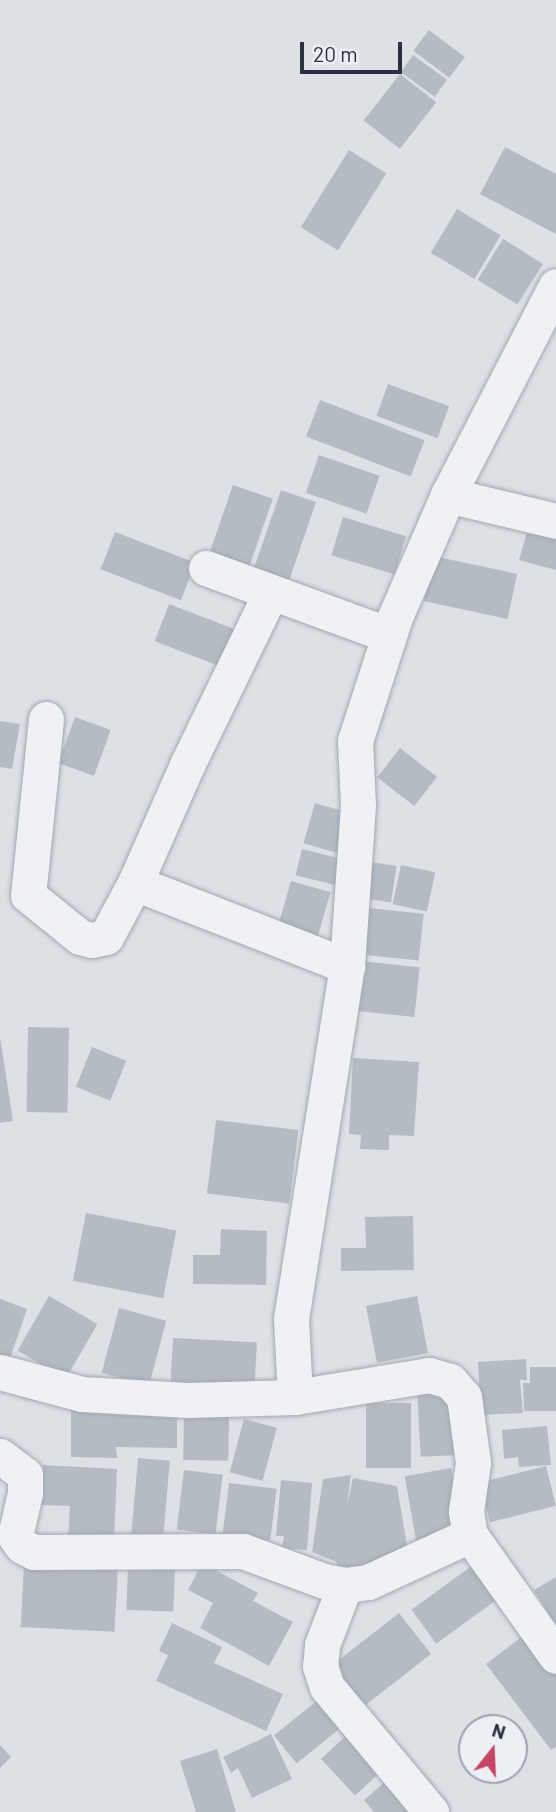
<!DOCTYPE html>
<style>
body{margin:0}
#map{position:relative;width:556px;height:1812px;overflow:hidden;background:#dde1e6;font-family:Barlow,sans-serif}
div>[style]{position:absolute}
.building>*{inset:0;background:#b4bbc2;transform-origin:0 0}
.roads{filter:drop-shadow(0 0 2px #a3a8b0) drop-shadow(0 0 2px #a3a8b0)}
.street>*{height:35px;margin:-17.5px;padding:0 17.5px;transform-origin:17.5px;border-radius:17.5px;background:#eff1f5}
span{translate:-50% -50%;white-space:nowrap;text-align:center;line-height:1.15;-webkit-text-stroke:5px #ecf0f4;paint-order:stroke}
.north{position:absolute;left:458px;top:1714px;width:70px;height:70px;box-sizing:border-box;background:#ecf0f4;border:2px solid #9da3aa;border-radius:50%;rotate:18deg;font-size:19px;font-weight:700;line-height:28px;text-align:center;color:#27303c}
.north::after{content:'';display:block;margin:auto;width:24px;height:32px;background:#c74564;clip-path:polygon(50% 0,100% 100%,50% 72%,0 100%)}
.scale{position:absolute;left:300px;top:42px;width:102px;height:32px;box-sizing:border-box;border:4px solid #27303c;border-top:0;padding-left:9px;font-size:21px;line-height:24px;white-space:nowrap;color:#27303c;-webkit-text-stroke:5px #ecf0f4;paint-order:stroke}
</style>
<div id="map">
<div class="building">
<i style="left:429px;top:30px;width:45px;height:26px;rotate:37deg"></i>
<i style="left:413px;top:55px;width:42px;height:21px;rotate:36deg"></i>
<i style="left:400px;top:74px;width:46px;height:59px;rotate:38deg"></i>
<i style="clip-path:polygon(505px 147px,556px 174px,556px 234px,480px 194px)"></i>
<i style="left:349px;top:150px;width:44px;height:91px;rotate:32deg"></i>
<i style="left:457px;top:209px;width:51px;height:51px;rotate:31deg"></i>
<i style="left:503px;top:239px;width:47px;height:48px;rotate:32deg"></i>
<i style="left:388px;top:384px;width:65px;height:34px;rotate:20deg"></i>
<i style="left:320px;top:400px;width:112px;height:39px;rotate:21deg"></i>
<i style="left:319px;top:455px;width:64px;height:40px;rotate:19deg"></i>
<i style="left:233px;top:485px;width:42px;height:76px;rotate:19deg"></i>
<i style="left:281px;top:490px;width:37px;height:94px;rotate:19deg"></i>
<i style="left:343px;top:517px;width:66px;height:40px;rotate:17deg"></i>
<i style="clip-path:polygon(529px 525px,556px 532px,556px 570px,519px 560px)"></i>
<i style="left:115px;top:532px;width:86px;height:40px;rotate:21deg"></i>
<i style="left:433px;top:556px;width:86px;height:46px;rotate:12deg"></i>
<i style="left:169px;top:604px;width:83px;height:40px;rotate:21deg"></i>
<i style="left:75px;top:717px;width:38px;height:49px;rotate:20deg"></i>
<i style="clip-path:polygon(0 721px,20px 724px,12px 769px,0 767px)"></i>
<i style="left:400px;top:748px;width:47px;height:37px;rotate:38deg"></i>
<i style="left:315px;top:803px;width:36px;height:42px;rotate:16deg"></i>
<i style="left:302px;top:849px;width:41px;height:27px;rotate:14deg"></i>
<i style="left:365px;top:861px;width:32px;height:37px;rotate:9deg"></i>
<i style="left:401px;top:865px;width:35px;height:40px;rotate:12deg"></i>
<i style="left:291px;top:881px;width:41px;height:53px;rotate:16deg"></i>
<i style="left:359px;top:907px;width:65px;height:47px;rotate:6deg"></i>
<i style="left:350px;top:960px;width:70px;height:50px;rotate:6deg"></i>
<i style="left:28px;top:1027px;width:41px;height:85px;rotate:1deg"></i>
<i style="clip-path:polygon(0 1037px,13px 1121px,0 1123px)"></i>
<i style="left:92px;top:1047px;width:37px;height:43px;rotate:22deg"></i>
<i style="clip-path:polygon(353px 1058px,419px 1062px,414px 1136px,389px 1135px,389px 1150px,360px 1149px,361px 1135px,349px 1134px)"></i>
<i style="left:216px;top:1120px;width:83px;height:74px;rotate:7deg"></i>
<i style="left:86px;top:1213px;width:92px;height:69px;rotate:11deg"></i>
<i style="clip-path:polygon(413px 1216px,414px 1270px,341px 1271px,341px 1248px,366px 1248px,365px 1217px)"></i>
<i style="clip-path:polygon(221px 1229px,267px 1231px,266px 1285px,193px 1284px,193px 1255px,220px 1255px)"></i>
<i style="left:49px;top:1296px;width:56px;height:63px;rotate:30deg"></i>
<i style="left:417px;top:1296px;width:58px;height:52px;rotate:79deg"></i>
<i style="clip-path:polygon(0 1299px,27px 1309px,10px 1358px,0 1354px)"></i>
<i style="left:119px;top:1308px;width:49px;height:67px;rotate:15deg"></i>
<i style="left:173px;top:1338px;width:84px;height:48px;rotate:3deg"></i>
<i style="clip-path:polygon(526px 1359px,527px 1380px,520px 1380px,523px 1413px,481px 1415px,478px 1362px)"></i>
<i style="clip-path:polygon(530px 1367px,556px 1367px,556px 1411px,524px 1411px,523px 1383px,530px 1383px)"></i>
<i style="left:454px;top:1386px;width:69px;height:37px;rotate:87deg"></i>
<i style="clip-path:polygon(71px 1403px,177px 1406px,177px 1448px,116px 1447px,117px 1458px,71px 1457px)"></i>
<i style="left:366px;top:1403px;width:45px;height:65px"></i>
<i style="left:184px;top:1415px;width:45px;height:45px;rotate:1deg"></i>
<i style="left:244px;top:1419px;width:34px;height:55px;rotate:15deg"></i>
<i style="clip-path:polygon(547px 1426px,551px 1465px,519px 1467px,518px 1457px,504px 1459px,502px 1430px)"></i>
<i style="left:138px;top:1458px;width:32px;height:77px;rotate:5deg"></i>
<i style="clip-path:polygon(43px 1465px,117px 1469px,114px 1541px,68px 1539px,70px 1506px,41px 1505px)"></i>
<i style="left:546px;top:1466px;width:41px;height:68px;rotate:76deg"></i>
<i style="left:451px;top:1468px;width:66px;height:47px;rotate:80deg"></i>
<i style="left:184px;top:1470px;width:39px;height:60px;rotate:7deg"></i>
<i style="clip-path:polygon(351px 1475px,347px 1505px,353px 1478px,397px 1486px,409px 1557px,336px 1569px,337px 1562px,312px 1552px,323px 1479px)"></i>
<i style="clip-path:polygon(281px 1480px,312px 1483px,307px 1550px,282px 1548px,284px 1536px,276px 1536px)"></i>
<i style="left:229px;top:1483px;width:48px;height:52px;rotate:7deg"></i>
<i style="clip-path:polygon(202px 1563px,258px 1593px,253px 1601px,293px 1622px,269px 1666px,200px 1628px,213px 1603px,188px 1590px)"></i>
<i style="left:24px;top:1564px;width:94px;height:63px;rotate:3deg"></i>
<i style="left:128px;top:1565px;width:47px;height:45px;rotate:2deg"></i>
<i style="left:473px;top:1565px;width:42px;height:76px;rotate:54deg"></i>
<i style="clip-path:polygon(556px 1577px,556px 1625px,534px 1590px)"></i>
<i style="left:399px;top:1613px;width:52px;height:92px;rotate:52deg"></i>
<i style="clip-path:polygon(172px 1623px,222px 1647px,214px 1663px,283px 1694px,266px 1731px,156px 1681px,168px 1655px,159px 1651px)"></i>
<i style="clip-path:polygon(528px 1632px,556px 1669px,556px 1747px,551px 1750px,486px 1664px)"></i>
<i style="left:319px;top:1699px;width:36px;height:58px;rotate:51deg"></i>
<i style="left:351px;top:1731px;width:50px;height:41px;rotate:47deg"></i>
<i style="clip-path:polygon(271px 1734px,292px 1779px,252px 1798px,238px 1768px,231px 1773px,223px 1757px)"></i>
<i style="clip-path:polygon(0 1745px,11px 1757px,0 1768px)"></i>
<i style="clip-path:polygon(217px 1749px,236px 1812px,196px 1812px,180px 1761px)"></i>
<i style="clip-path:polygon(394px 1774px,427px 1812px,374px 1812px,364px 1800px)"></i>
</div>
<div class="roads">
<div class="street">
<i style="left:448px;top:495px;width:111px;rotate:13.5deg"></i>
<i style="left:206px;top:568px;width:195px;rotate:20.1deg"></i>
<i style="left:46px;top:719px;width:177px;rotate:95.8deg"></i>
<i style="left:28px;top:895px;width:67px;rotate:38.9deg"></i>
<i style="left:80px;top:937px;width:12px;rotate:14deg"></i>
<i style="left:92px;top:940px;width:14px;rotate:-12deg"></i>
<i style="left:106px;top:937px;width:61px;rotate:-61.8deg"></i>
<i style="left:135px;top:883px;width:129px;rotate:-66.2deg"></i>
<i style="left:187px;top:765px;width:192px;rotate:-64.1deg"></i>
<i style="left:135px;top:883px;width:228px;rotate:21.4deg"></i>
<i style="left:0;top:1372px;width:85px;rotate:15deg"></i>
<i style="left:82px;top:1394px;width:106px;rotate:3.2deg"></i>
<i style="left:188px;top:1400px;width:107px;rotate:-1.6deg"></i>
<i style="left:295px;top:1397px;width:136px;rotate:-9.3deg"></i>
<i style="left:429px;top:1375px;width:22px;rotate:16deg"></i>
<i style="left:450px;top:1381px;width:21px;rotate:49deg"></i>
<i style="left:464px;top:1397px;width:67px;rotate:82.2deg"></i>
<i style="left:473px;top:1463px;width:49px;rotate:98.3deg"></i>
<i style="left:466px;top:1511px;width:24px;rotate:81deg"></i>
<i style="left:470px;top:1535px;width:148px;rotate:54.6deg"></i>
<i style="left:295px;top:1397px;width:78px;rotate:-92.9deg"></i>
<i style="left:291px;top:1319px;width:357px;rotate:-81deg"></i>
<i style="left:347px;top:966px;width:160px;rotate:-86.1deg"></i>
<i style="left:358px;top:806px;width:65px;rotate:-92.6deg"></i>
<i style="left:355px;top:741px;width:130px;rotate:-72.1deg"></i>
<i style="left:395px;top:617px;width:133px;rotate:-66.5deg"></i>
<i style="left:448px;top:495px;width:235px;rotate:-62.7deg"></i>
<i style="left:0;top:1456px;width:31px;rotate:37deg"></i>
<i style="left:25px;top:1475px;width:18px;rotate:90deg"></i>
<i style="left:25px;top:1493px;width:44px;rotate:103.1deg"></i>
<i style="left:15px;top:1536px;width:12px;rotate:55deg"></i>
<i style="left:22px;top:1546px;width:13px;rotate:27deg"></i>
<i style="left:34px;top:1552px;width:209px;rotate:-0.3deg"></i>
<i style="left:243px;top:1551px;width:86px;rotate:20.3deg"></i>
<i style="left:324px;top:1581px;width:21px;rotate:11deg"></i>
<i style="left:345px;top:1585px;width:23px;rotate:-7deg"></i>
<i style="left:368px;top:1582px;width:112px;rotate:-24.7deg"></i>
<i style="left:345px;top:1585px;width:64px;rotate:111deg"></i>
<i style="left:322px;top:1645px;width:21px;rotate:95deg"></i>
<i style="left:320px;top:1666px;width:22px;rotate:72deg"></i>
<i style="left:327px;top:1687px;width:163px;rotate:50.2deg"></i>
</div>
</div>
<div class="north">N</div>
<div class="scale">20 m</div>
</div>
